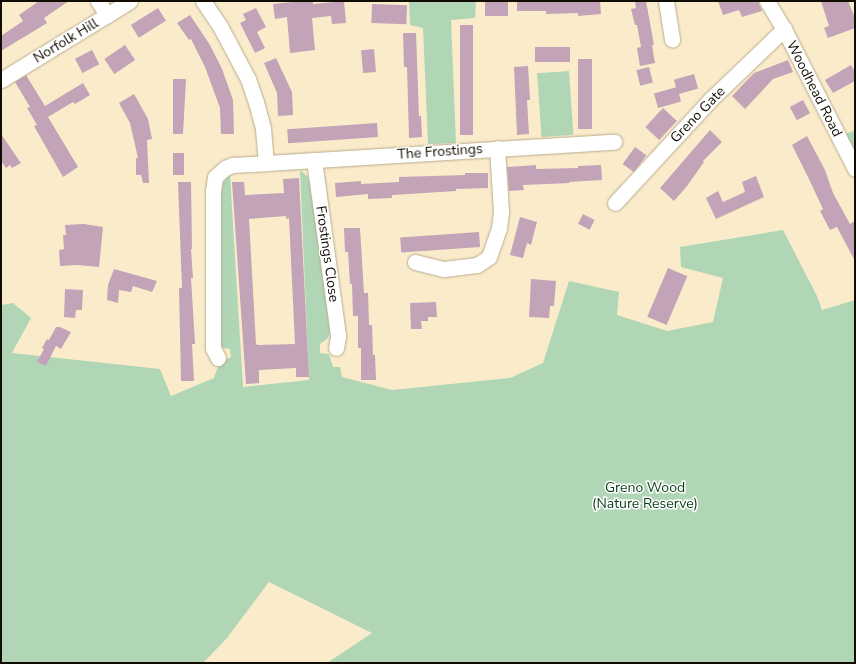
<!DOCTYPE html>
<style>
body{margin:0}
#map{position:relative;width:856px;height:664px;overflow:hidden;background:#faeccb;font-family:"Nunito Sans",sans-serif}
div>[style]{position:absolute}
.green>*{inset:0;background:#b0d6b5;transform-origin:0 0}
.building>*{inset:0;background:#c2a3b7;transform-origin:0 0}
.roads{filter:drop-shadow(0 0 1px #b9ab8c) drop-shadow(0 0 1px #b9ab8c)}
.minor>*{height:15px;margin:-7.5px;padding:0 7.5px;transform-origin:7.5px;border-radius:7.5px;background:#fff}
span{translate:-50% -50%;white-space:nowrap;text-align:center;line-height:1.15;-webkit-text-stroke:3px #fff;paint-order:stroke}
.street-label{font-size:14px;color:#120d03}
.park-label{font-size:14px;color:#0a3c19}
.frame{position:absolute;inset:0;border:2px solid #120d03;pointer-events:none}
</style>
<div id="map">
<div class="green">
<i style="clip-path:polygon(409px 1px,476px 1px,475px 18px,451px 20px,456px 143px,428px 144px,423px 28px,410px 25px)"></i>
<i style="left:569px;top:71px;width:64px;height:32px;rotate:86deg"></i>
<i style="clip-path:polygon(855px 130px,855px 151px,846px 134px)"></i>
<i style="clip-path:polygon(300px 170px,307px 176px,313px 189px,330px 332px,328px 338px,320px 344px,320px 353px,329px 354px,333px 367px,340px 367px,342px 377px,392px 390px,510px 378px,543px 363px,569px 281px,619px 292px,617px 315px,667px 331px,713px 322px,723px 278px,681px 267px,680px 247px,783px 230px,817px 296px,822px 310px,855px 300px,855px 663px,327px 663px,372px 633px,269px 582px,227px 638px,203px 663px,1px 663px,1px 305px,13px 303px,31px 318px,12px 353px,160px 369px,171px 396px,214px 378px,219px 363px,231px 357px,230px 349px,223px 348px,220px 343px,219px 204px,223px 183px,230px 174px,243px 387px,309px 380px)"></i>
</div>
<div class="building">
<i style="clip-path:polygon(39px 1px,69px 1px,44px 18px,47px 23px,1px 51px,1px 36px,23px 21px,19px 15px)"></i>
<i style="clip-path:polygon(301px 1px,313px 1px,313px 4px,344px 1px,346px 23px,332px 24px,331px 16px,312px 18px,315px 50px,290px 53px,287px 17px,275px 19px,273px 4px)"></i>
<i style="clip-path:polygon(517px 1px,567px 1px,568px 2px,600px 1px,601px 14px,578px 16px,578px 13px,546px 14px,546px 11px,517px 11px)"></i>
<i style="clip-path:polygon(635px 1px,646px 1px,654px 45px,652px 45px,655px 63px,640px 66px,637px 48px,641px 47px,637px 25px,635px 25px,631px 9px,636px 8px)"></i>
<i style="clip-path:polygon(718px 1px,758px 1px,762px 11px,742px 17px,739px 10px,723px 15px)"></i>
<i style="clip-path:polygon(821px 1px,848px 1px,855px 18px,855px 28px,828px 38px,824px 28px,829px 26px)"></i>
<i style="left:485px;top:2px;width:23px;height:14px"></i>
<i style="left:372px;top:4px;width:35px;height:19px;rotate:2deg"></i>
<i style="left:158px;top:8px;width:15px;height:32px;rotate:58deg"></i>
<i style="clip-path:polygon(256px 8px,266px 27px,257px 32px,265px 48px,255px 53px,240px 23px,246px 20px,243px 14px)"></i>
<i style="clip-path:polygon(190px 15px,210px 45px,222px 69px,233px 100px,234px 134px,221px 134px,220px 108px,205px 67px,191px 39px,189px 40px,177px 23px)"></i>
<i style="left:460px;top:25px;width:13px;height:110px"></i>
<i style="clip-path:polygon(403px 33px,416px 33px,419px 116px,421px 116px,422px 137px,409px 138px,407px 67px,404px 67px)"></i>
<i style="left:125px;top:45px;width:18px;height:25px;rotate:56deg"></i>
<i style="left:570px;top:47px;width:15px;height:35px;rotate:90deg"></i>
<i style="left:374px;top:49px;width:23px;height:13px;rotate:85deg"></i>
<i style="left:92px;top:50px;width:16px;height:19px;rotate:63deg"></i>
<i style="clip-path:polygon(276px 58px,292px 92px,293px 115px,278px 116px,277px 93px,264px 63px)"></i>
<i style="left:578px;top:59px;width:14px;height:70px"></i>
<i style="clip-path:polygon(788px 60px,793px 72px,773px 79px,745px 109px,732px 96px,754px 73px)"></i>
<i style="clip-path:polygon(851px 65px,855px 72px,855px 81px,833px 93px,825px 80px)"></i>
<i style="clip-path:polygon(528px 66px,530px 100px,527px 100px,529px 134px,517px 135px,514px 67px)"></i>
<i style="left:649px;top:67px;width:16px;height:13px;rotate:76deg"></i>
<i style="left:694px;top:74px;width:15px;height:21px;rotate:74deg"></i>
<i style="clip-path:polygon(26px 75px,45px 106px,83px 83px,90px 95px,75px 104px,73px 102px,48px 117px,78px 167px,63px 177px,34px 126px,37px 125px,27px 108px,30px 107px,15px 82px)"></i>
<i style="clip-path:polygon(173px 79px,186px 79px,183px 134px,173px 134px)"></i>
<i style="left:677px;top:87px;width:15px;height:24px;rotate:74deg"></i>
<i style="clip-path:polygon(134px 94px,148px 119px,152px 139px,147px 140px,149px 183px,143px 183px,141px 175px,136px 175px,136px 158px,138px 158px,130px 123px,119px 103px)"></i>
<i style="left:803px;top:100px;width:15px;height:15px;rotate:62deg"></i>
<i style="left:663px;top:108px;width:19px;height:26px;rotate:43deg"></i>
<i style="left:377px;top:123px;width:14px;height:90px;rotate:86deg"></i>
<i style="clip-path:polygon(710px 130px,722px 142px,703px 161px,704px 162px,687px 186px,674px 201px,660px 188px)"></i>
<i style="clip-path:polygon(1px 134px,21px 163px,12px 168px,10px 165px,6px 168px,1px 161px)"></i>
<i style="clip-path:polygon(807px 136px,825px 170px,833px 193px,850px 224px,855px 221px,855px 261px,837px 227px,830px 230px,820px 211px,823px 209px,808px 177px,792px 145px)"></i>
<i style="left:635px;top:147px;width:14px;height:21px;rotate:36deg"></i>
<i style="left:173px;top:153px;width:11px;height:22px"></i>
<i style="clip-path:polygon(536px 165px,536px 169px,578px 168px,578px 166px,601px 165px,602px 180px,569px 182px,570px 183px,523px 185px,524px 190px,509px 191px,507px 167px)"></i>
<i style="clip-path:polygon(465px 173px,488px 173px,488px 188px,456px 189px,456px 191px,392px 195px,392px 198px,368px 199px,368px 194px,336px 197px,335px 183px,361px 181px,361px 184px,399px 182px,399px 177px,465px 175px)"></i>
<i style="clip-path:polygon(756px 176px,764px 197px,716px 219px,706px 198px,718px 191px,723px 202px,745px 192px,742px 182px)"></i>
<i style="clip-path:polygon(evenodd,299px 178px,309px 377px,296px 377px,296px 368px,259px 370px,259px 383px,246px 384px,232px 182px,244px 182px,245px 195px,284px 193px,283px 179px,299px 178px,286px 216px,286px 219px,289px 218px,295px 344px,258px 345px,256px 344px,249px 219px,286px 216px)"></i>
<i style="clip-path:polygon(178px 182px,191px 182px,192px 249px,191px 249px,193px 278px,191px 278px,195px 344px,192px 344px,194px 381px,181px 381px,179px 288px,182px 288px)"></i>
<i style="left:583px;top:214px;width:13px;height:11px;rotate:27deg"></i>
<i style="clip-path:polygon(520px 217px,537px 222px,531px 245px,527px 243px,523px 258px,510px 255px)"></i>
<i style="clip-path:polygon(84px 224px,103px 227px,99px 267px,77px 265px,60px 266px,59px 250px,64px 249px,63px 235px,66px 235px,65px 225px)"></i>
<i style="clip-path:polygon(344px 228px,360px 228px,364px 293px,368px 293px,369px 325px,372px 325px,373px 355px,375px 355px,376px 380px,361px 380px,361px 348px,358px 348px,358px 316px,353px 316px,352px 284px,350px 284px,348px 252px,345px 252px)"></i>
<i style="left:479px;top:232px;width:15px;height:79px;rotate:86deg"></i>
<i style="left:668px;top:268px;width:21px;height:53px;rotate:23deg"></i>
<i style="clip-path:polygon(114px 269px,157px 281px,152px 292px,133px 286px,131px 292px,119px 290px,118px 303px,107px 300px,108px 285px)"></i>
<i style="clip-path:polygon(531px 279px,556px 281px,554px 306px,550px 306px,549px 318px,529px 317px)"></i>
<i style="clip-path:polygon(65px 289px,83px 290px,82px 310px,76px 310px,75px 318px,64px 317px)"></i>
<i style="clip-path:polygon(436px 302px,437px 317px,428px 317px,428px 321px,421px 321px,422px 329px,411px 329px,410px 303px)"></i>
<i style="clip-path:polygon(56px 327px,60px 327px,71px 332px,61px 349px,56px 346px,46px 366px,37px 362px,44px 349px,42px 348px,47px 339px,49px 340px)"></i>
</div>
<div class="roads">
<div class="minor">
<i style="left:98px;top:1px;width:17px;rotate:57deg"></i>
<i style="left:203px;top:1px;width:32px;rotate:56deg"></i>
<i style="left:221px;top:28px;width:58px;rotate:62.1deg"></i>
<i style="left:248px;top:79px;width:24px;rotate:71deg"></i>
<i style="left:256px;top:102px;width:28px;rotate:75deg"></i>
<i style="left:263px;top:129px;width:34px;rotate:85deg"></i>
<i style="left:666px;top:1px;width:39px;rotate:81deg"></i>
<i style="left:767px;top:1px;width:33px;rotate:59deg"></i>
<i style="left:784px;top:29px;width:157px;rotate:63.1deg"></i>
<i style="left:1px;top:80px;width:151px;rotate:-31.5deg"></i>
<i style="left:314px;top:160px;width:178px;rotate:82.2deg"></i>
<i style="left:338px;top:336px;width:12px;rotate:99deg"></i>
<i style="left:615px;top:203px;width:140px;rotate:-47.3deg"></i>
<i style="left:710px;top:100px;width:103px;rotate:-43.8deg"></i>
<i style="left:415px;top:262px;width:30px;rotate:14deg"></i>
<i style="left:444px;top:269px;width:33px;rotate:-7deg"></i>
<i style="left:477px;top:265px;width:14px;rotate:-34deg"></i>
<i style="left:489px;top:257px;width:31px;rotate:-71deg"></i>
<i style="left:499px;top:228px;width:17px;rotate:-83deg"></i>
<i style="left:501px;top:211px;width:63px;rotate:-93.6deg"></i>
<i style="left:218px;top:358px;width:11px;rotate:-117deg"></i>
<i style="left:213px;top:348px;width:157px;rotate:-90deg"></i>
<i style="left:213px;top:191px;width:14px;rotate:-82deg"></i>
<i style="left:215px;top:177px;width:13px;rotate:-42deg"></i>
<i style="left:225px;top:168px;width:8px;rotate:-23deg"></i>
<i style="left:232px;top:165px;width:34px;rotate:-3deg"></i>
<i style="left:266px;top:163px;width:349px;rotate:-3.5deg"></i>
</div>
</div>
<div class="street-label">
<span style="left:66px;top:41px;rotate:-31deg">Norfolk Hill</span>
<span style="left:814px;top:89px;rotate:63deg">Woodhead Road</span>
<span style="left:698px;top:115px;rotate:-46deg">Greno Gate</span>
<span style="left:440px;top:152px;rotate:-4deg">The Frostings</span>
<span style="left:327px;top:254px;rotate:82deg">Frostings Close</span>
</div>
<div class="park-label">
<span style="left:645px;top:496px">Greno Wood<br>(Nature Reserve)</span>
</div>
<div class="frame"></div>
</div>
